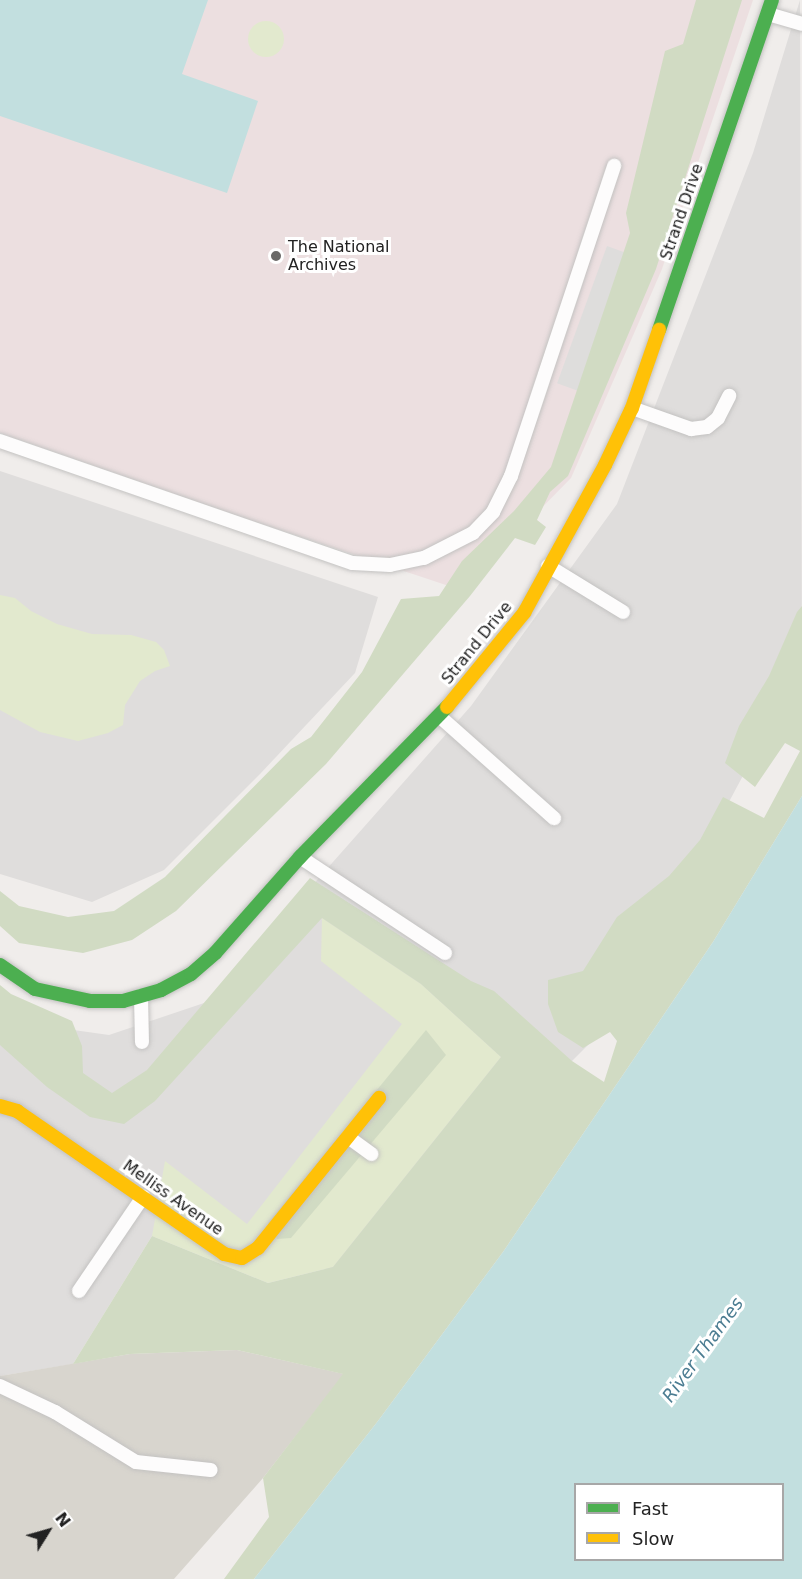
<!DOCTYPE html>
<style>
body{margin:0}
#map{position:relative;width:802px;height:1579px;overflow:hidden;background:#f0edeb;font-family:"DejaVu Sans",sans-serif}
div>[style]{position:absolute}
.residential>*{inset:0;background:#dfdddc}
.commercial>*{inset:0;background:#ecdfe0}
.religious>*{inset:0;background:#dedddc;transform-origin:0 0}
.construction>*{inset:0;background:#d8d5ce}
.grass>*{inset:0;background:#e2e9ce}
.round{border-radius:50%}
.forest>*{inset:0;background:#d1dbc3}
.water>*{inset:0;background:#c2dfdf}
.roads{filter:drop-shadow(0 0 2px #c3c2c1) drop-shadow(0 0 2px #c3c2c1)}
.lane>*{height:14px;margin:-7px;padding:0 7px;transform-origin:7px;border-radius:7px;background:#fdfcfc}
.fast>*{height:14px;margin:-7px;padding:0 7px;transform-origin:7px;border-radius:7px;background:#4caf50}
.slow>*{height:14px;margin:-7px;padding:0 7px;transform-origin:7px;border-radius:7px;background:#ffc107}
.dots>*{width:16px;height:16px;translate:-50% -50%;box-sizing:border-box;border:3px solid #fff;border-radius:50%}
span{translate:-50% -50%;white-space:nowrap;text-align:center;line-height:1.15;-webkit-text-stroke:6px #fff;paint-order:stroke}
.street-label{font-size:16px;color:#222}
.poi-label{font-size:16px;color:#222}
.left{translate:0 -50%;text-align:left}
.water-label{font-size:18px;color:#4c7d92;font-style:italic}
.legend{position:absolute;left:574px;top:1483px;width:210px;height:78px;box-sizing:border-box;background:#fff;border:2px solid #a7a7a7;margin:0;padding:8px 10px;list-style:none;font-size:18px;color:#222}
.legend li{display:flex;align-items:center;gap:12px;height:30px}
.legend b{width:30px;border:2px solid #a7a7a7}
.north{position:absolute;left:18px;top:1501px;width:60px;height:60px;-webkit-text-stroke:4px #fff;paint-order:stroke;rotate:53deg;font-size:16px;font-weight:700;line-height:24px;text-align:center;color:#222}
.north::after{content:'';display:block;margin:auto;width:21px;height:27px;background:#222;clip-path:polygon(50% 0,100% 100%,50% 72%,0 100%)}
</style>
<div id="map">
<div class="residential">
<i style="clip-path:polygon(800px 0,802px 665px,651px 948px,591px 1042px,572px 1061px,416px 1286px,152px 1236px,73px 1364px,0 1376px,0 1004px,24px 1023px,109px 1035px,210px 1001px,471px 706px,617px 504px,753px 153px)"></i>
<i style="clip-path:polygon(0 471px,378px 597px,355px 673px,260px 774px,164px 870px,92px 902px,0 874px)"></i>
</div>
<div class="commercial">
<i style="clip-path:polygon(0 0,753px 0,662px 269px,571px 478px,461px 590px,250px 520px,0 433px)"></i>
</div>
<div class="religious">
<i style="left:607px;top:246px;width:33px;height:146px;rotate:20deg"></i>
</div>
<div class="construction">
<i style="clip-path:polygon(237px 1350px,344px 1374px,263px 1478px,174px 1579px,0 1579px,0 1376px,130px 1354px)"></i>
</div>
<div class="grass">
<i class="round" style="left:248px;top:21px;width:36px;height:36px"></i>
<i style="clip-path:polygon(0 595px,15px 598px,31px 611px,57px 624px,92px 634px,131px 635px,156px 642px,164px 650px,170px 666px,155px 671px,140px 681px,125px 705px,123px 725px,108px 733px,78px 741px,40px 732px,0 710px)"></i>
<i style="clip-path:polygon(322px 918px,421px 984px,501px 1057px,333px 1267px,268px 1283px,152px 1236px,165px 1161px,247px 1224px,402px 1024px,321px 961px)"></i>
</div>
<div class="forest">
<i style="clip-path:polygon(696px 0,742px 0,656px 269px,568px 476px,550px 492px,537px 520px,546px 527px,535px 545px,515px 538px,470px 596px,326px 764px,176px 911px,132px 940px,83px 953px,19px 943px,0 926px,0 891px,19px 906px,68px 917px,114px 911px,165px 877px,291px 749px,311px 737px,362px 672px,401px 599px,439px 596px,462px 561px,514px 511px,551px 467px,630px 233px,626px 213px,665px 51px,683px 44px)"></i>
<i style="clip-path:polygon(802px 606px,802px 796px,713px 942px,503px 1252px,378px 1421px,254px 1579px,224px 1579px,269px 1517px,263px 1478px,343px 1374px,237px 1350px,130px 1354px,73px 1364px,152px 1236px,268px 1283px,333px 1267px,501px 1057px,421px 984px,322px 918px,155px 1101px,124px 1124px,90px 1117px,47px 1087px,0 1045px,0 985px,11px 994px,72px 1021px,82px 1046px,83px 1073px,112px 1093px,147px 1070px,310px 878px,471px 981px,494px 991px,572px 1061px,604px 1082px,617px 1041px,610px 1032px,583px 1048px,558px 1032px,548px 1004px,548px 980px,583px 971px,617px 917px,669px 876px,700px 840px,723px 797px,764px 818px,800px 751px,785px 743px,755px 787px,725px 763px,739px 726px,769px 676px,797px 612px)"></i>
<i style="clip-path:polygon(426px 1030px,446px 1055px,291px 1238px,277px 1239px,268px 1223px)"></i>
</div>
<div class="water">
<i style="clip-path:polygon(0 0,208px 0,182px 74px,258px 101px,227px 193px,0 116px)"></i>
<i style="clip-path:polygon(evenodd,802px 796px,802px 1579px,254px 1579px,378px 1421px,503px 1252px,713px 942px,802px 796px,782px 1484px,782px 1560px,576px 1560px,576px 1484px,782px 1484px)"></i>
</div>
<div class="roads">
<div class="lane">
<i style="left:768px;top:14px;width:35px;rotate:16deg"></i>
<i style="left:632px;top:408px;width:63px;rotate:19.6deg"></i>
<i style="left:691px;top:429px;width:16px;rotate:-7deg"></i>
<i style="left:707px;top:427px;width:14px;rotate:-39deg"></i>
<i style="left:718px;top:418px;width:25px;rotate:-63deg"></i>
<i style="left:0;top:441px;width:373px;rotate:19.1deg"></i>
<i style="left:353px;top:563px;width:37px;rotate:3deg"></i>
<i style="left:390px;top:565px;width:35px;rotate:-12deg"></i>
<i style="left:424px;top:558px;width:55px;rotate:-27deg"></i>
<i style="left:473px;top:533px;width:29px;rotate:-46deg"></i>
<i style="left:493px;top:512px;width:40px;rotate:-63.4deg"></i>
<i style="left:511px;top:476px;width:327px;rotate:-71.6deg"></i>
<i style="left:548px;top:566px;width:88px;rotate:31.5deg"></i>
<i style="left:439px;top:716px;width:154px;rotate:41.6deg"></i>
<i style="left:300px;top:857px;width:174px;rotate:33.5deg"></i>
<i style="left:141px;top:996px;width:46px;rotate:88.8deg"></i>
<i style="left:348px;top:1137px;width:29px;rotate:36deg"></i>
<i style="left:79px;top:1291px;width:114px;rotate:-55.8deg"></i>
<i style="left:0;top:1386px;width:61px;rotate:25.3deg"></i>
<i style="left:55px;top:1412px;width:95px;rotate:31.7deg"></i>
<i style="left:136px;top:1462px;width:75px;rotate:6.1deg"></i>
</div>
<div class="fast">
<i style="left:659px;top:330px;width:349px;rotate:-71.1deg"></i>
<i style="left:0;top:965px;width:42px;rotate:34.4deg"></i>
<i style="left:35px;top:989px;width:56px;rotate:12.3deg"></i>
<i style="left:90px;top:1001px;width:33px"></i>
<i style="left:123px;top:1001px;width:40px;rotate:-16deg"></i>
<i style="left:161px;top:990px;width:34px;rotate:-28deg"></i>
<i style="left:191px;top:974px;width:33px;rotate:-41deg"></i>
<i style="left:216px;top:952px;width:127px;rotate:-48.5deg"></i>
<i style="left:300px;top:857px;width:210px;rotate:-45.6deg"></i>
</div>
<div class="slow">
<i style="left:447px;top:707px;width:122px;rotate:-50.7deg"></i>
<i style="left:524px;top:613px;width:169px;rotate:-61.3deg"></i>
<i style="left:605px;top:465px;width:63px;rotate:-64.7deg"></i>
<i style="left:632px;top:408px;width:83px;rotate:-70.9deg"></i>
<i style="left:0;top:1106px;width:18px;rotate:16deg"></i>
<i style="left:17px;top:1111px;width:252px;rotate:34.6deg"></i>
<i style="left:224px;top:1254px;width:18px;rotate:13deg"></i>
<i style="left:242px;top:1258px;width:19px;rotate:-32deg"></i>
<i style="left:258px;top:1248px;width:193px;rotate:-51.1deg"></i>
</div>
</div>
<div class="dots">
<i style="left:276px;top:256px;background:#6a6968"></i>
</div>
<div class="street-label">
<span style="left:682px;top:212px;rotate:-71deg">Strand Drive</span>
<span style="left:477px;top:643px;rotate:-51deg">Strand Drive</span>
<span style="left:173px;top:1198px;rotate:35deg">Melliss Avenue</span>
</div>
<div class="poi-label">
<span class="left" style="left:288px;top:256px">The National<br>Archives</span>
</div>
<div class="water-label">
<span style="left:703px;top:1350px;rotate:-54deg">River Thames</span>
</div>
<ul class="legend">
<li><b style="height:8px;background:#4caf50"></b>Fast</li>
<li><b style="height:8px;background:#ffc107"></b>Slow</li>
</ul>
<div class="north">N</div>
</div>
